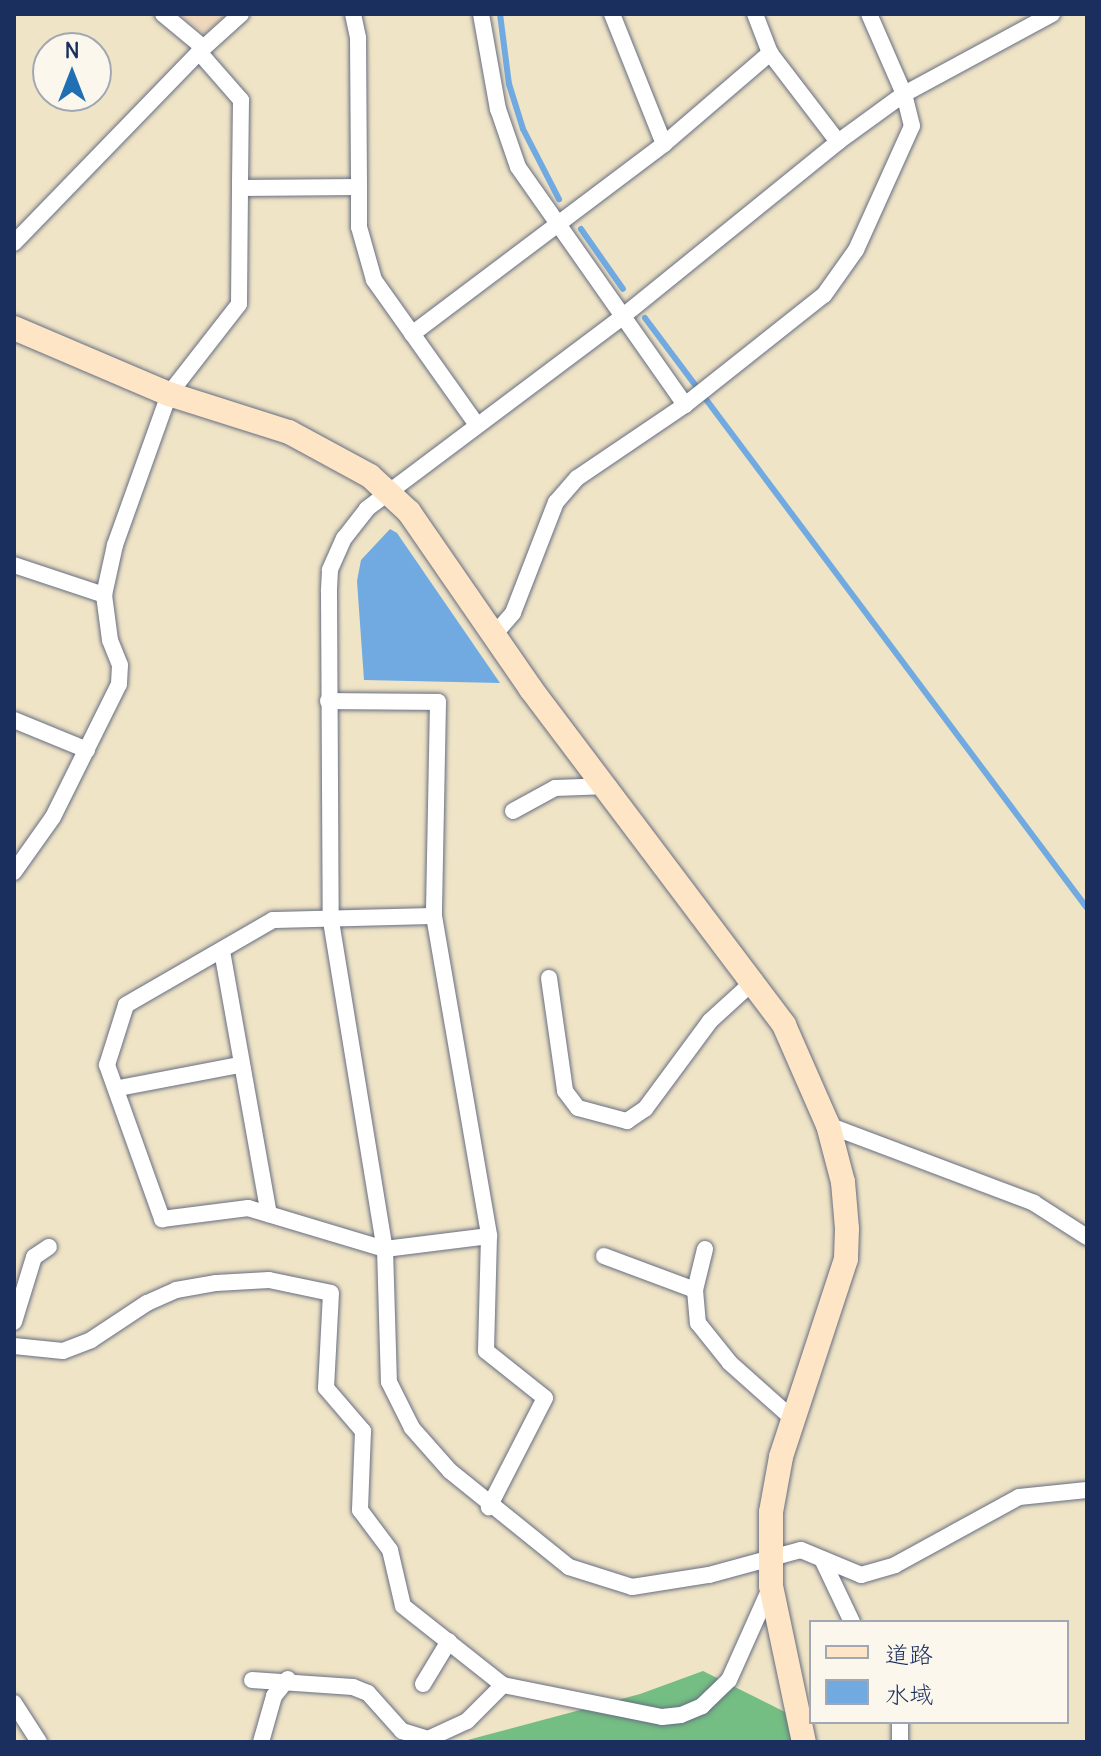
<!DOCTYPE html>
<meta charset="utf-8">
<style>
body{margin:0}
#map{position:relative;width:1101px;height:1756px;overflow:hidden;background:#f0e4c6;font-family:Delius,"Klee One",sans-serif}
div>[style]{position:absolute}
.built>*{inset:0;background:#eed7bb}
.forest>*{inset:0;background:#74bd83}
.water>*{inset:0;background:#70aae1}
.stream>*{height:6px;margin:-3px;padding:0 3px;transform-origin:3px;border-radius:3px;background:#70aae1}
.roads{filter:drop-shadow(0 0 2px #666e82) drop-shadow(0 0 2px #666e82)}
.street>*{height:16px;margin:-8px;padding:0 8px;transform-origin:8px;border-radius:8px;background:#fff}
.secondary>*{height:24px;margin:-12px;padding:0 12px;transform-origin:12px;border-radius:12px;background:#fee5c5}
span{translate:-50% -50%;white-space:nowrap;text-align:center;line-height:1.15;-webkit-text-stroke:6px #fbf7ec;paint-order:stroke}
.frame{position:absolute;inset:0;border:16px solid #1b2f5e;pointer-events:none}
.legend{position:absolute;left:809px;top:1620px;width:260px;height:104px;box-sizing:border-box;background:#fbf7ec;border:2px solid #a1a7b3;margin:0;padding:10px 14px;list-style:none;font-size:24px;color:#1b2f5e}
.legend li{display:flex;align-items:center;gap:16px;height:40px}
.legend b{width:40px;border:2px solid #a1a7b3}
.north{position:absolute;left:32px;top:32px;width:80px;height:80px;box-sizing:border-box;background:#fbf7ec;border:2px solid #a1a7b3;border-radius:50%;rotate:0deg;font-size:22px;font-weight:700;line-height:32px;text-align:center;color:#1b2f5e}
.north::after{content:'';display:block;margin:auto;width:28px;height:36px;background:#1f6fb2;clip-path:polygon(50% 0,100% 100%,50% 72%,0 100%)}
</style>
<div id="map">
<div class="built">
<i style="clip-path:polygon(179px 14px,227px 14px,205px 34px)"></i>
</div>
<div class="forest">
<i style="clip-path:polygon(703px 1671px,811px 1725px,812px 1742px,460px 1742px,640px 1694px)"></i>
</div>
<div class="water">
<i style="clip-path:polygon(390px 529px,397px 533px,500px 683px,364px 680px,357px 581px,361px 560px)"></i>
</div>
<div class="stream">
<i style="left:500px;top:14px;width:71px;rotate:82.7deg"></i>
<i style="left:509px;top:84px;width:47px;rotate:72.7deg"></i>
<i style="left:523px;top:129px;width:79px;rotate:62.8deg"></i>
<i style="left:581px;top:229px;width:73px;rotate:55deg"></i>
<i style="left:645px;top:318px;width:737px;rotate:53.16deg"></i>
</div>
<div class="roads">
<div class="street">
<i style="left:163px;top:14px;width:53px;rotate:39.7deg"></i>
<i style="left:241px;top:14px;width:57px;rotate:137.9deg"></i>
<i style="left:199px;top:52px;width:64px;rotate:48.8deg"></i>
<i style="left:241px;top:100px;width:88px;rotate:90.7deg"></i>
<i style="left:240px;top:188px;width:119px;rotate:-0.5deg"></i>
<i style="left:359px;top:187px;width:40px;rotate:90deg"></i>
<i style="left:359px;top:227px;width:55px;rotate:74.2deg"></i>
<i style="left:374px;top:280px;width:178px;rotate:54.6deg"></i>
<i style="left:353px;top:14px;width:25px;rotate:78deg"></i>
<i style="left:358px;top:38px;width:149px;rotate:89.6deg"></i>
<i style="left:481px;top:14px;width:97px;rotate:79.9deg"></i>
<i style="left:498px;top:109px;width:61px;rotate:71deg"></i>
<i style="left:518px;top:167px;width:291px;rotate:54.9deg"></i>
<i style="left:685px;top:405px;width:130px;rotate:145.9deg"></i>
<i style="left:577px;top:478px;width:32px;rotate:131deg"></i>
<i style="left:556px;top:502px;width:119px;rotate:111.2deg"></i>
<i style="left:513px;top:613px;width:29px;rotate:131deg"></i>
<i style="left:612px;top:14px;width:140px;rotate:68.2deg"></i>
<i style="left:755px;top:14px;width:42px;rotate:69deg"></i>
<i style="left:770px;top:53px;width:112px;rotate:52.6deg"></i>
<i style="left:1052px;top:14px;width:168px;rotate:151.6deg"></i>
<i style="left:904px;top:94px;width:82px;rotate:144deg"></i>
<i style="left:838px;top:142px;width:279px;rotate:141deg"></i>
<i style="left:621px;top:318px;width:318px;rotate:143.1deg"></i>
<i style="left:367px;top:509px;width:37px;rotate:128deg"></i>
<i style="left:344px;top:538px;width:35px;rotate:114deg"></i>
<i style="left:330px;top:570px;width:22px;rotate:93deg"></i>
<i style="left:329px;top:592px;width:329px;rotate:89.7deg"></i>
<i style="left:331px;top:921px;width:332px;rotate:80.7deg"></i>
<i style="left:385px;top:1249px;width:133px;rotate:88.3deg"></i>
<i style="left:389px;top:1382px;width:51px;rotate:63.4deg"></i>
<i style="left:412px;top:1428px;width:57px;rotate:48.5deg"></i>
<i style="left:450px;top:1471px;width:153px;rotate:38.9deg"></i>
<i style="left:569px;top:1567px;width:66px;rotate:17.6deg"></i>
<i style="left:632px;top:1587px;width:78px;rotate:-8.9deg"></i>
<i style="left:709px;top:1575px;width:95px;rotate:-15.2deg"></i>
<i style="left:801px;top:1550px;width:65px;rotate:22.6deg"></i>
<i style="left:861px;top:1575px;width:35px;rotate:-16deg"></i>
<i style="left:895px;top:1565px;width:141px;rotate:-28.7deg"></i>
<i style="left:1019px;top:1497px;width:68px;rotate:-5.9deg"></i>
<i style="left:14px;top:243px;width:266px;rotate:-45.9deg"></i>
<i style="left:412px;top:334px;width:316px;rotate:-37deg"></i>
<i style="left:664px;top:144px;width:140px;rotate:-40.6deg"></i>
<i style="left:685px;top:405px;width:177px;rotate:-38.4deg"></i>
<i style="left:824px;top:295px;width:55px;rotate:-54.6deg"></i>
<i style="left:856px;top:250px;width:136px;rotate:-65.7deg"></i>
<i style="left:912px;top:126px;width:33px;rotate:-104deg"></i>
<i style="left:904px;top:94px;width:87px;rotate:-113.6deg"></i>
<i style="left:14px;top:565px;width:95px;rotate:18.4deg"></i>
<i style="left:328px;top:701px;width:110px;rotate:0.5deg"></i>
<i style="left:438px;top:702px;width:214px;rotate:91.1deg"></i>
<i style="left:434px;top:916px;width:325px;rotate:80.2deg"></i>
<i style="left:489px;top:1236px;width:115px;rotate:91.5deg"></i>
<i style="left:486px;top:1351px;width:75px;rotate:38.5deg"></i>
<i style="left:545px;top:1398px;width:123px;rotate:117.2deg"></i>
<i style="left:14px;top:720px;width:79px;rotate:22.3deg"></i>
<i style="left:513px;top:811px;width:48px;rotate:-28.7deg"></i>
<i style="left:555px;top:788px;width:54px;rotate:-2.1deg"></i>
<i style="left:14px;top:872px;width:67px;rotate:-54.7deg"></i>
<i style="left:53px;top:817px;width:148px;rotate:-63.6deg"></i>
<i style="left:119px;top:684px;width:19px;rotate:-87deg"></i>
<i style="left:120px;top:665px;width:27px;rotate:-112deg"></i>
<i style="left:110px;top:640px;width:45px;rotate:-97.6deg"></i>
<i style="left:104px;top:595px;width:51px;rotate:-77.6deg"></i>
<i style="left:115px;top:545px;width:160px;rotate:-70.3deg"></i>
<i style="left:169px;top:394px;width:114px;rotate:-52.1deg"></i>
<i style="left:239px;top:304px;width:116px;rotate:-89.5deg"></i>
<i style="left:434px;top:916px;width:161px;rotate:178.6deg"></i>
<i style="left:273px;top:920px;width:170px;rotate:150deg"></i>
<i style="left:126px;top:1005px;width:63px;rotate:107.6deg"></i>
<i style="left:107px;top:1065px;width:164px;rotate:70.3deg"></i>
<i style="left:162px;top:1219px;width:87px;rotate:-7.3deg"></i>
<i style="left:248px;top:1208px;width:143px;rotate:16.7deg"></i>
<i style="left:385px;top:1249px;width:105px;rotate:-7.1deg"></i>
<i style="left:222px;top:951px;width:267px;rotate:79.9deg"></i>
<i style="left:549px;top:978px;width:114px;rotate:81.9deg"></i>
<i style="left:565px;top:1091px;width:21px;rotate:53deg"></i>
<i style="left:578px;top:1108px;width:51px;rotate:14.9deg"></i>
<i style="left:627px;top:1121px;width:22px;rotate:-34deg"></i>
<i style="left:645px;top:1109px;width:109px;rotate:-53.5deg"></i>
<i style="left:710px;top:1021px;width:61px;rotate:-42.3deg"></i>
<i style="left:119px;top:1088px;width:123px;rotate:-10.8deg"></i>
<i style="left:828px;top:1125px;width:220px;rotate:20.7deg"></i>
<i style="left:1034px;top:1203px;width:63px;rotate:32.7deg"></i>
<i style="left:705px;top:1249px;width:42px;rotate:103.7deg"></i>
<i style="left:695px;top:1290px;width:33px;rotate:85deg"></i>
<i style="left:698px;top:1323px;width:51px;rotate:51.3deg"></i>
<i style="left:730px;top:1363px;width:87px;rotate:41.7deg"></i>
<i style="left:604px;top:1256px;width:97px;rotate:20.5deg"></i>
<i style="left:14px;top:1322px;width:68px;rotate:-72.9deg"></i>
<i style="left:34px;top:1257px;width:18px;rotate:-34deg"></i>
<i style="left:14px;top:1346px;width:49px;rotate:5.8deg"></i>
<i style="left:63px;top:1351px;width:30px;rotate:-21deg"></i>
<i style="left:91px;top:1340px;width:67px;rotate:-33.5deg"></i>
<i style="left:147px;top:1303px;width:32px;rotate:-24deg"></i>
<i style="left:176px;top:1290px;width:41px;rotate:-9.9deg"></i>
<i style="left:216px;top:1283px;width:53px;rotate:-3.2deg"></i>
<i style="left:269px;top:1280px;width:63px;rotate:11.8deg"></i>
<i style="left:331px;top:1293px;width:95px;rotate:93deg"></i>
<i style="left:326px;top:1388px;width:57px;rotate:49.3deg"></i>
<i style="left:363px;top:1431px;width:79px;rotate:92.2deg"></i>
<i style="left:360px;top:1510px;width:50px;rotate:53.1deg"></i>
<i style="left:390px;top:1550px;width:57px;rotate:76.9deg"></i>
<i style="left:403px;top:1606px;width:127px;rotate:38.3deg"></i>
<i style="left:503px;top:1685px;width:162px;rotate:11.4deg"></i>
<i style="left:662px;top:1717px;width:19px;rotate:-6deg"></i>
<i style="left:681px;top:1715px;width:23px;rotate:-23deg"></i>
<i style="left:702px;top:1706px;width:37px;rotate:-44deg"></i>
<i style="left:729px;top:1680px;width:103px;rotate:-65.9deg"></i>
<i style="left:822px;top:1559px;width:70px;rotate:64.5deg"></i>
<i style="left:252px;top:1680px;width:101px;rotate:4deg"></i>
<i style="left:353px;top:1687px;width:16px;rotate:22deg"></i>
<i style="left:368px;top:1693px;width:51px;rotate:48.2deg"></i>
<i style="left:402px;top:1731px;width:27px;rotate:17deg"></i>
<i style="left:428px;top:1739px;width:43px;rotate:-24.8deg"></i>
<i style="left:467px;top:1721px;width:51px;rotate:-45deg"></i>
<i style="left:423px;top:1684px;width:50px;rotate:-58.8deg"></i>
<i style="left:14px;top:1703px;width:46px;rotate:57.3deg"></i>
<i style="left:261px;top:1742px;width:48px;rotate:-74.2deg"></i>
<i style="left:274px;top:1696px;width:22px;rotate:-51deg"></i>
<i style="left:900px;top:1742px;width:20px;rotate:-90deg"></i>
</div>
<div class="secondary">
<i style="left:14px;top:328px;width:168px;rotate:23.1deg"></i>
<i style="left:169px;top:394px;width:126px;rotate:17.6deg"></i>
<i style="left:289px;top:432px;width:92px;rotate:28.5deg"></i>
<i style="left:370px;top:476px;width:53px;rotate:42.7deg"></i>
<i style="left:409px;top:512px;width:215px;rotate:55.4deg"></i>
<i style="left:531px;top:689px;width:421px;rotate:53deg"></i>
<i style="left:784px;top:1025px;width:109px;rotate:66.3deg"></i>
<i style="left:828px;top:1125px;width:59px;rotate:75.3deg"></i>
<i style="left:843px;top:1182px;width:47px;rotate:85.1deg"></i>
<i style="left:847px;top:1229px;width:30px;rotate:92deg"></i>
<i style="left:846px;top:1259px;width:208px;rotate:108.2deg"></i>
<i style="left:781px;top:1457px;width:56px;rotate:100.3deg"></i>
<i style="left:771px;top:1512px;width:74px;rotate:90deg"></i>
<i style="left:771px;top:1586px;width:159px;rotate:78.1deg"></i>
</div>
</div>
<div class="frame"></div>
<ul class="legend">
<li><b style="height:10px;background:#fee5c5"></b>道路</li>
<li><b style="height:22px;background:#70aae1"></b>水域</li>
</ul>
<div class="north">N</div>
</div>
